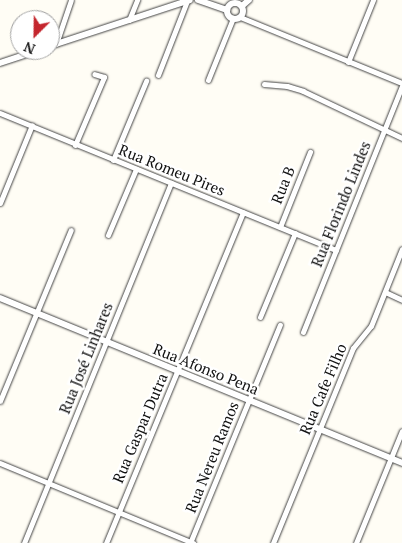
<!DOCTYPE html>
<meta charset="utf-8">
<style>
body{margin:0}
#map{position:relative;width:402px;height:543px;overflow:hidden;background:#fffdf5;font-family:"PT Serif",serif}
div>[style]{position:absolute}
.roads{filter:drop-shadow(0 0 1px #444) drop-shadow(0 0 1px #444)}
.minor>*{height:5px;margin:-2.5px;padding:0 2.5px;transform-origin:2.5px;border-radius:2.5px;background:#fff}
.tertiary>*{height:6px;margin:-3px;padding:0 3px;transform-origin:3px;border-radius:3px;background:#fff}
.tertiary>.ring{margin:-3px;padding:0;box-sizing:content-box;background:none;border:6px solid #fff;border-radius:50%}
span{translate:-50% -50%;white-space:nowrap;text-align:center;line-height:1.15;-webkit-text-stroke:5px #fff;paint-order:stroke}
.street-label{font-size:15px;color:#111}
.north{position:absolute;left:10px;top:10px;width:50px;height:50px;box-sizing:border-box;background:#fff;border:1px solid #a0a0a0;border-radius:50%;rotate:203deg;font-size:14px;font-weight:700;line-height:20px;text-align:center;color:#111}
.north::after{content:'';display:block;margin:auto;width:18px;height:22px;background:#c4262e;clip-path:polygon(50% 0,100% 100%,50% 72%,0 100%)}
</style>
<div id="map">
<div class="roads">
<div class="minor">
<i style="left:240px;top:17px;width:175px;rotate:22.2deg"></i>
<i style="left:129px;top:20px;width:22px;rotate:-68deg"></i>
<i style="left:56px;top:44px;width:46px;rotate:-71.2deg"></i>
<i style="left:348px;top:62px;width:67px;rotate:-68deg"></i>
<i style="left:158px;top:75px;width:79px;rotate:-68.6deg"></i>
<i style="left:208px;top:80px;width:67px;rotate:-68deg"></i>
<i style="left:264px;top:84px;width:23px;rotate:5deg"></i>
<i style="left:287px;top:86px;width:17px;rotate:17deg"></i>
<i style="left:303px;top:91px;width:110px;rotate:25.4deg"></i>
<i style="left:0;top:113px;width:363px;rotate:22.2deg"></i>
<i style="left:75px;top:145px;width:74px;rotate:-66.9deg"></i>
<i style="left:104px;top:77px;width:10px;rotate:-163deg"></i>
<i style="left:113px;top:160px;width:86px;rotate:-67.3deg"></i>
<i style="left:0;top:203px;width:84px;rotate:-67.7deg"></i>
<i style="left:280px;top:227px;width:81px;rotate:-68.2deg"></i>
<i style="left:108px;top:235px;width:72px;rotate:-67deg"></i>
<i style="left:385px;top:292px;width:19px;rotate:25deg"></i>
<i style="left:260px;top:317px;width:91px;rotate:-67.4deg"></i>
<i style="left:303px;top:332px;width:265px;rotate:-68.1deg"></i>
<i style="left:0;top:401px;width:185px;rotate:-67.5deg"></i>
<i style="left:0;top:463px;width:209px;rotate:22.5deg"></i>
<i style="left:24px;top:543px;width:389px;rotate:-67.8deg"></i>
<i style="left:106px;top:543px;width:358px;rotate:-67.5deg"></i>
<i style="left:190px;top:543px;width:236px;rotate:-67.6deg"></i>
<i style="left:273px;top:543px;width:211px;rotate:-67.7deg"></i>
<i style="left:353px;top:348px;width:28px;rotate:-51deg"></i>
<i style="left:371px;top:326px;width:83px;rotate:-68.1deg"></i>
<i style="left:356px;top:543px;width:121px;rotate:-67.7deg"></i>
</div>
<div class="tertiary">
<i style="left:198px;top:0;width:31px;rotate:19deg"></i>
<i class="ring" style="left:227px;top:3px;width:10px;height:10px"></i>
<i style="left:242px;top:6px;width:9px;rotate:-41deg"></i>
<i style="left:50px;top:46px;width:147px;rotate:-18.2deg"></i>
<i style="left:0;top:63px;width:41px;rotate:-18.4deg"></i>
<i style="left:0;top:298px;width:435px;rotate:22.3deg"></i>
</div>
</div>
<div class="street-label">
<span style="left:172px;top:170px;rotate:22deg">Rua Romeu Pires</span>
<span style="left:283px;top:185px;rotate:-68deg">Rua B</span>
<span style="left:341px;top:204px;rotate:-68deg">Rua Florindo Lindes</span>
<span style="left:86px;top:358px;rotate:-68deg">Rua José Linhares</span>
<span style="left:206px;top:369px;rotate:22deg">Rua Afonso Pena</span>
<span style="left:323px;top:389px;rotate:-67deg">Rua Cafe Filho</span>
<span style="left:140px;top:428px;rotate:-67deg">Rua Gaspar Dutra</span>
<span style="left:212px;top:457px;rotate:-68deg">Rua Nereu Ramos</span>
</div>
<div class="north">N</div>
</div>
